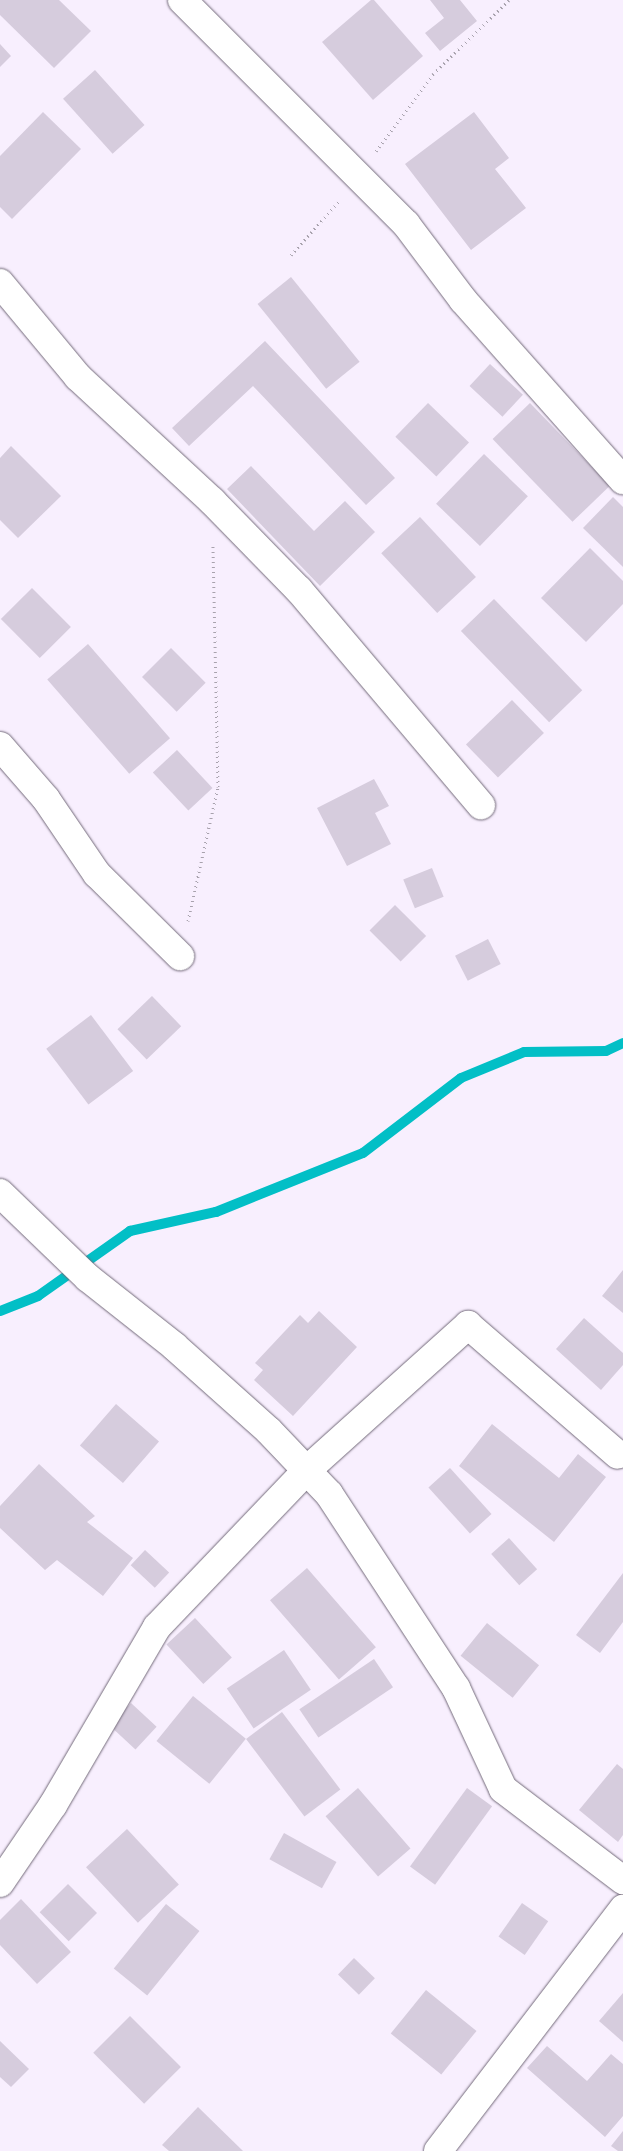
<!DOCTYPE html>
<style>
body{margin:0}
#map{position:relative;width:623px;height:2151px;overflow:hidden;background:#f8effe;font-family:"IBM Plex Sans",sans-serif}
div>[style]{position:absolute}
.stream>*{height:10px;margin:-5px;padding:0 5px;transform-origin:5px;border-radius:5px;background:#02bfc6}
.building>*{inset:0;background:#d6ccdd;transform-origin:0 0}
.path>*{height:3px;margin-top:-1.5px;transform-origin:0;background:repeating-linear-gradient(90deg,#a8a2ad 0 1px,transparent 0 5px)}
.roads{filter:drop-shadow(0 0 1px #736a7a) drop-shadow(0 0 1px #736a7a)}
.minor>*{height:28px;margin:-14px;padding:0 14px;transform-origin:14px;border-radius:14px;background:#fff}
span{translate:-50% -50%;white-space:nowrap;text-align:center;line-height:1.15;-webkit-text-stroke:4px #fff;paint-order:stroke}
</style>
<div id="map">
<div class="stream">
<i style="left:0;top:1311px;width:41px;rotate:-21.5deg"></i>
<i style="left:38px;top:1296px;width:113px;rotate:-35.2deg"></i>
<i style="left:130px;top:1231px;width:88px;rotate:-12.5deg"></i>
<i style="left:216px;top:1212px;width:158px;rotate:-21.9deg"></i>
<i style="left:363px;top:1153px;width:123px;rotate:-37.4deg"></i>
<i style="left:461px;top:1078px;width:68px;rotate:-22.4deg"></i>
<i style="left:524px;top:1052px;width:82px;rotate:-0.7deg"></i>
<i style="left:606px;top:1051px;width:19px;rotate:-25deg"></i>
</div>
<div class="building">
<i style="clip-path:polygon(0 0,59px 0,91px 31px,54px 68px,0 15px)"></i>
<i style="clip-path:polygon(371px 0,374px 0,423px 56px,373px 100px,322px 42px)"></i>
<i style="clip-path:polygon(430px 0,460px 0,477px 21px,440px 51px,425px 33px,444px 18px)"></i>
<i style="clip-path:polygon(0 44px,11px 56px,0 67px)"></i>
<i style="left:95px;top:70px;width:74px;height:43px;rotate:48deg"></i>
<i style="clip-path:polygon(43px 112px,81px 149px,12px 219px,0 207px,0 156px)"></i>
<i style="clip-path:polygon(474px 112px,509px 158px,495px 169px,526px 208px,471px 250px,405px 164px)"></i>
<i style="left:291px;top:277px;width:109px;height:43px;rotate:51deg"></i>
<i style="clip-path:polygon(265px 341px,395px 478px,366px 505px,253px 386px,189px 446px,172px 428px)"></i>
<i style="left:490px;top:364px;width:45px;height:30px;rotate:43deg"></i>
<i style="left:428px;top:403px;width:57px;height:47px;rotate:44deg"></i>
<i style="left:530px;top:403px;width:115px;height:52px;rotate:46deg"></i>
<i style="clip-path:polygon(11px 446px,61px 496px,18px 538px,0 520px,0 458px)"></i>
<i style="left:484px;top:454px;width:61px;height:69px;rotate:44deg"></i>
<i style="clip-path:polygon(251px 466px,314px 531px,345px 501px,375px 532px,320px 586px,227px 489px)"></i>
<i style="clip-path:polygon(613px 497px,623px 507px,623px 567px,583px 528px)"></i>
<i style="left:420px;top:517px;width:82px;height:53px;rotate:47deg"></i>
<i style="clip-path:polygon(590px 548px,623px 581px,623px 604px,586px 642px,541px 598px)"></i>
<i style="left:32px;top:588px;width:55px;height:44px;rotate:45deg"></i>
<i style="left:494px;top:599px;width:127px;height:46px;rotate:46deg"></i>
<i style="left:88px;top:644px;width:125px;height:54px;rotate:49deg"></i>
<i style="left:171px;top:648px;width:49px;height:41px;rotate:45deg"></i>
<i style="left:512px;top:700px;width:46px;height:64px;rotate:46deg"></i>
<i style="left:177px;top:750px;width:52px;height:33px;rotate:47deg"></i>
<i style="clip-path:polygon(374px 779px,389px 806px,375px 813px,391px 844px,347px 866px,317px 808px)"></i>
<i style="left:432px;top:868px;width:31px;height:31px;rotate:68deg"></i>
<i style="left:395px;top:905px;width:44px;height:36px;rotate:45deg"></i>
<i style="left:488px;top:939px;width:28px;height:37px;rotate:63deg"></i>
<i style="left:152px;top:996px;width:42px;height:48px;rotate:46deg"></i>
<i style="left:91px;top:1015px;width:70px;height:56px;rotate:53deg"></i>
<i style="clip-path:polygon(623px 1270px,623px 1313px,602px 1296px)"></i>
<i style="clip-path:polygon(319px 1311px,357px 1347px,293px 1416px,254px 1380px,263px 1370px,255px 1363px,300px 1315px,308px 1323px)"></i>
<i style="clip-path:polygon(584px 1318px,623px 1353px,623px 1365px,601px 1390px,556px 1349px)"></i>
<i style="left:116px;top:1404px;width:57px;height:55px;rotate:41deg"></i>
<i style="clip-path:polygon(492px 1424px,559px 1478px,578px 1454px,606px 1477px,554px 1542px,459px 1466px)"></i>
<i style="clip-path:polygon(39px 1464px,95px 1516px,87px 1522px,133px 1558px,103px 1596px,57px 1560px,45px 1570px,0 1528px,0 1506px)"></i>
<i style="left:450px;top:1468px;width:62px;height:29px;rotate:48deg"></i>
<i style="left:509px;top:1538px;width:42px;height:24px;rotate:48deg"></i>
<i style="left:145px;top:1550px;width:33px;height:21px;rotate:43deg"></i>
<i style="left:307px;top:1568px;width:105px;height:49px;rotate:49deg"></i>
<i style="clip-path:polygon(623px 1573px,623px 1622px,600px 1653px,576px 1635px)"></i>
<i style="left:195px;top:1618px;width:54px;height:39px;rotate:47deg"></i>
<i style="left:487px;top:1623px;width:67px;height:42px;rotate:39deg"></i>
<i style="left:284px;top:1650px;width:48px;height:69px;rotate:56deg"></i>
<i style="left:374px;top:1659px;width:34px;height:90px;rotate:56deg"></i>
<i style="left:193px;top:1696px;width:68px;height:58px;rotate:39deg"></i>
<i style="left:131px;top:1703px;width:35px;height:31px;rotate:43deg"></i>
<i style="left:282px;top:1712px;width:97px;height:45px;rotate:53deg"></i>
<i style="clip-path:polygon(617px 1764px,623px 1769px,623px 1835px,618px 1842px,579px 1810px)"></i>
<i style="left:358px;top:1788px;width:80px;height:43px;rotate:49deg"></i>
<i style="left:467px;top:1788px;width:31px;height:97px;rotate:36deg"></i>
<i style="left:127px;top:1829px;width:76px;height:56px;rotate:47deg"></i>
<i style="left:284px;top:1833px;width:60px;height:30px;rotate:29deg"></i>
<i style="left:68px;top:1884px;width:41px;height:40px;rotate:45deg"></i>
<i style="clip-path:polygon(21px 1899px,71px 1952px,37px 1984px,0 1945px,0 1920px)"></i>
<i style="left:522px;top:1903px;width:32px;height:41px;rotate:35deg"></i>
<i style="left:166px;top:1904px;width:43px;height:83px;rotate:39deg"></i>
<i style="left:354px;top:1958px;width:29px;height:23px;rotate:44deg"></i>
<i style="left:426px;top:1990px;width:65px;height:56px;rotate:39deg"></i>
<i style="clip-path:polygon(623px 1993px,623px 2042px,599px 2021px)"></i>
<i style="left:130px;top:2016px;width:72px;height:52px;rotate:45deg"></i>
<i style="clip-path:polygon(0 2041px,29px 2069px,11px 2087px,0 2077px)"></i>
<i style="clip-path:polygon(547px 2046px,587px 2081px,611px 2054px,623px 2064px,623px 2116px,605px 2137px,527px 2068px)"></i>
<i style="clip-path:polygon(198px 2107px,243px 2151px,169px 2151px,162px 2145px)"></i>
<i style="clip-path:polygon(623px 2131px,623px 2151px,618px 2151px,611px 2146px)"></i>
</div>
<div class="path">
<i style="left:376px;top:151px;width:96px;rotate:-53.5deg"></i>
<i style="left:433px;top:74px;width:106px;rotate:-44.2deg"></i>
<i style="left:291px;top:255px;width:74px;rotate:-48.3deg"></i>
<i style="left:188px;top:921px;width:137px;rotate:-77.4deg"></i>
<i style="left:218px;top:787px;width:241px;rotate:-91.2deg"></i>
</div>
<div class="roads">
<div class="minor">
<i style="left:182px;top:0;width:317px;rotate:45deg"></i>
<i style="left:406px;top:224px;width:95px;rotate:53.1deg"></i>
<i style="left:463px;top:300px;width:241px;rotate:48.4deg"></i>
<i style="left:0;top:283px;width:122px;rotate:50.3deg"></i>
<i style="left:78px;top:377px;width:183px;rotate:42.8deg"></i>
<i style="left:212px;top:501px;width:124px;rotate:45.7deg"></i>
<i style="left:299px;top:590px;width:282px;rotate:49.8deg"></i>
<i style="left:0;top:746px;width:70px;rotate:49deg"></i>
<i style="left:46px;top:799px;width:91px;rotate:55.8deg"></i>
<i style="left:97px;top:874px;width:117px;rotate:44.7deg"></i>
<i style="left:0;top:1193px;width:122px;rotate:44deg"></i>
<i style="left:88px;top:1278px;width:110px;rotate:38.3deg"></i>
<i style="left:174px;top:1346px;width:127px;rotate:41.8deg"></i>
<i style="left:269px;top:1431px;width:87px;rotate:46.4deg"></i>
<i style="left:329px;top:1494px;width:232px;rotate:56.8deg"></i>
<i style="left:456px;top:1688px;width:111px;rotate:65deg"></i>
<i style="left:503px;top:1789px;width:151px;rotate:37.2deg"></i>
<i style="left:0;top:1883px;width:94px;rotate:-55.8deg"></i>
<i style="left:53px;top:1805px;width:206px;rotate:-59.7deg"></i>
<i style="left:157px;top:1627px;width:217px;rotate:-46.3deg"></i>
<i style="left:307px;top:1470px;width:217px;rotate:-42deg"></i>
<i style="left:468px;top:1325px;width:198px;rotate:40.9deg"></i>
<i style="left:438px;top:2151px;width:305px;rotate:-52.6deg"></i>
</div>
</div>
</div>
